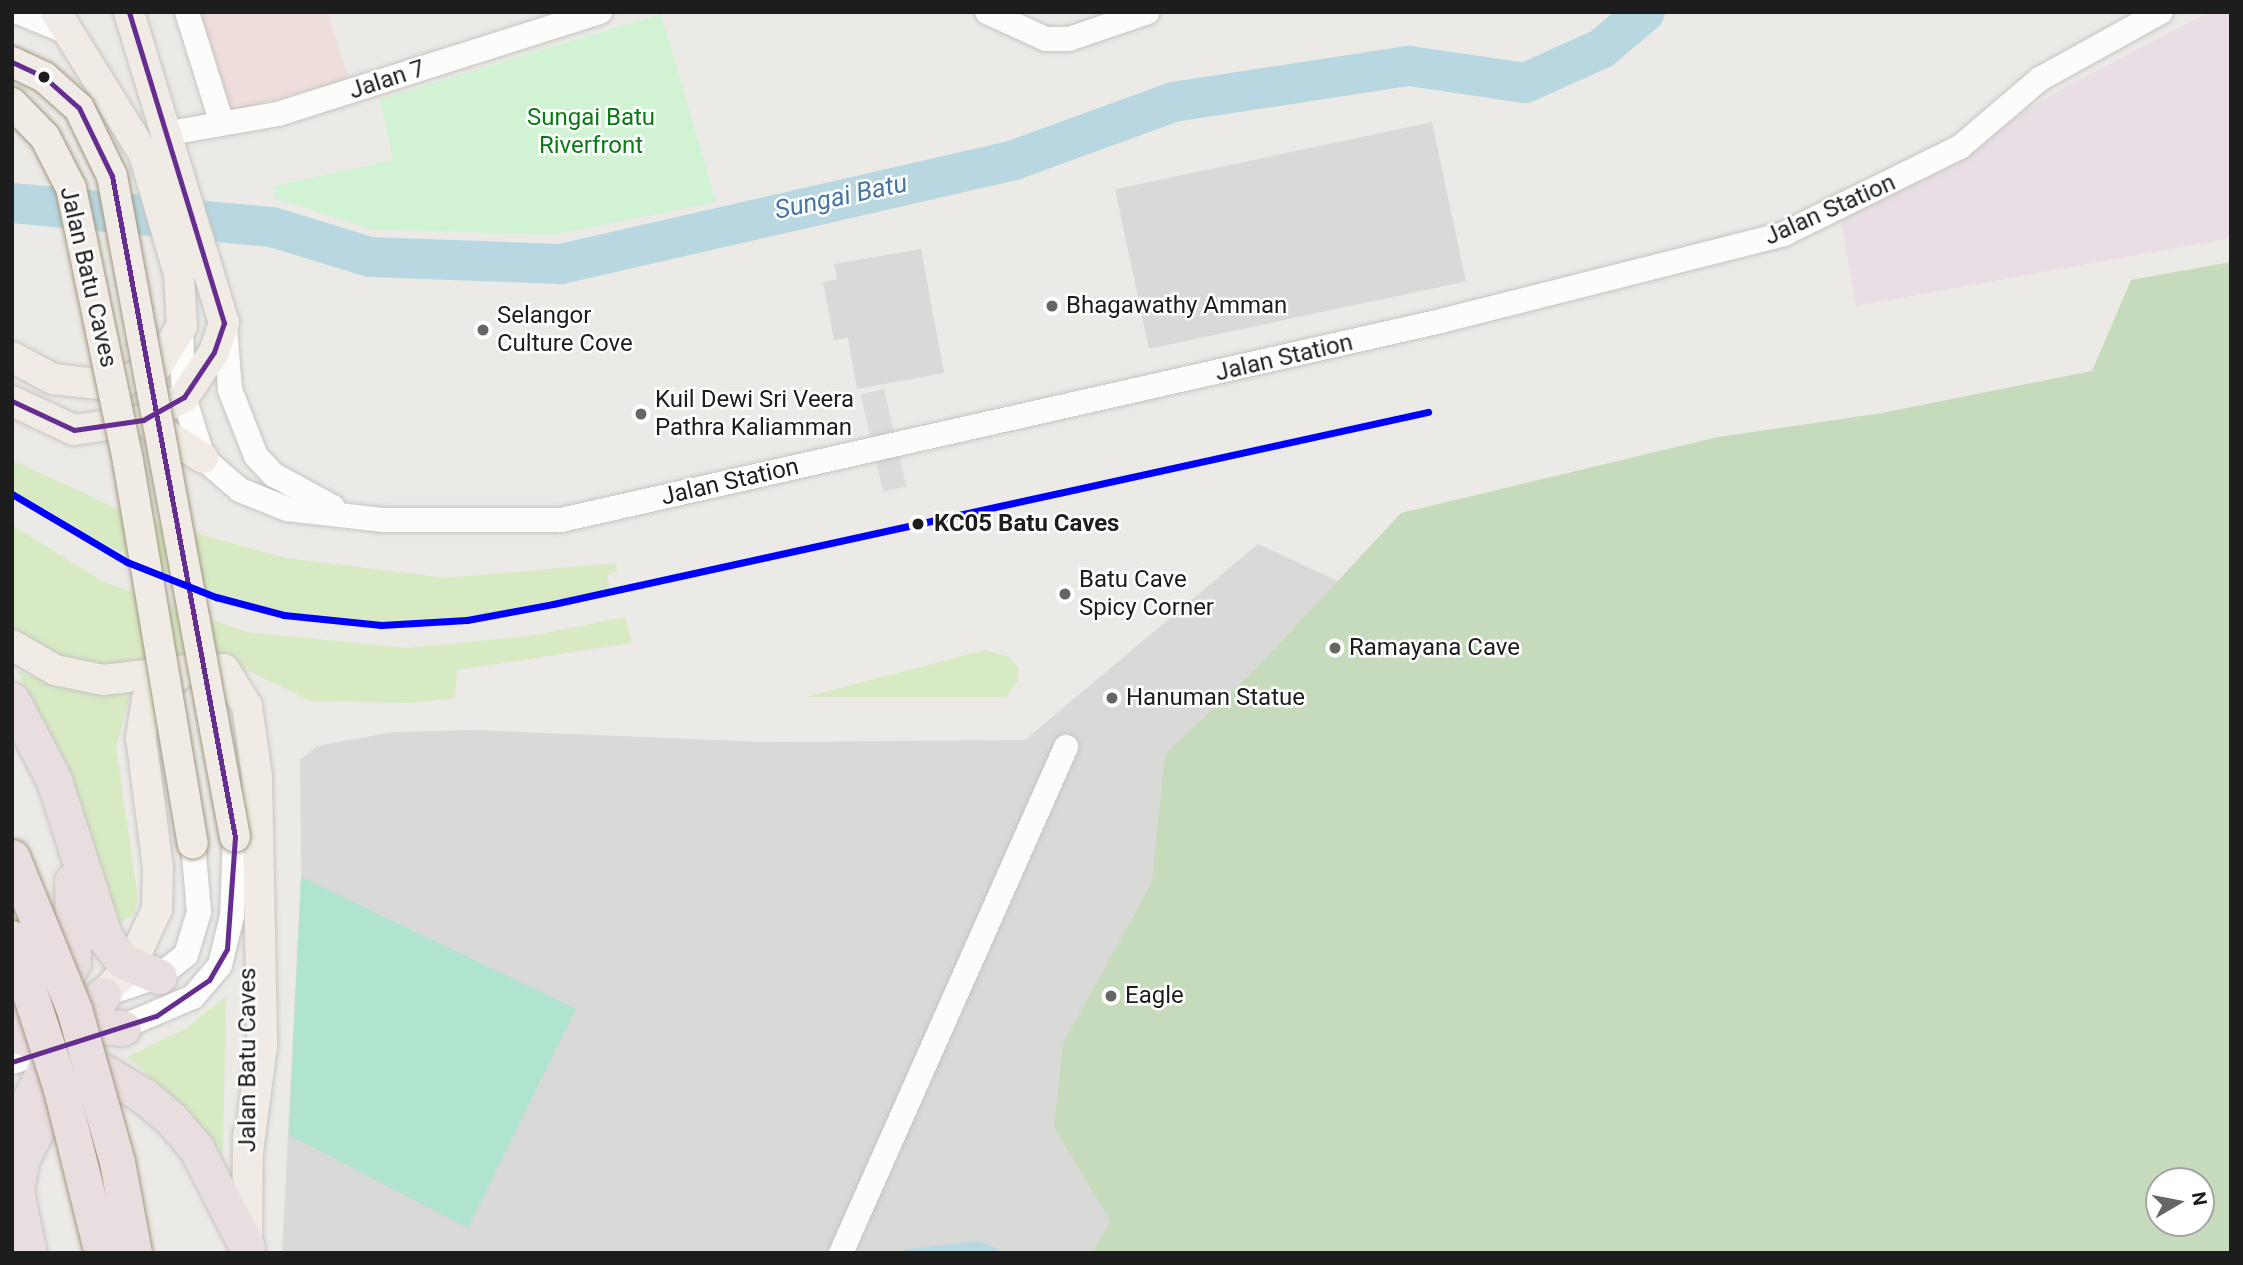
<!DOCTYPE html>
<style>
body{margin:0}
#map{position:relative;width:2243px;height:1265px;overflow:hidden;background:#ebeae6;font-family:Roboto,sans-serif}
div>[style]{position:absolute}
.residential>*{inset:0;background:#dad9d7;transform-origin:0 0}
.commercial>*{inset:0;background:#eeddda}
.industrial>*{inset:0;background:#e9dee5}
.religious>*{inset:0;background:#d9d9d7}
.grass>*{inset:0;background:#d8eac4}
.forest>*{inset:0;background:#c6dbbb}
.park>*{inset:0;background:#d2f3d3}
.pitch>*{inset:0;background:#b0e4ce}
.water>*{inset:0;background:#b8d7e0}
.pier>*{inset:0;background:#dcdcda;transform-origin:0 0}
.river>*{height:40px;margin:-20px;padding:0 20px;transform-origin:20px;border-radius:20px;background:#b8d7e0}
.roads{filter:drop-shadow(0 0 2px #c4c4c2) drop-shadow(0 0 2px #c4c4c2)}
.minor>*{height:24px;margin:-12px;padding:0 12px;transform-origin:12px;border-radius:12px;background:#fcfcfb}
.major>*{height:30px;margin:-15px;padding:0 15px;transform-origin:15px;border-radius:15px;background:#f0ebe4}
.highway>*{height:35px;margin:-17.5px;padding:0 17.5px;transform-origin:17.5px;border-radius:17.5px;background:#e9dedf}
.bridges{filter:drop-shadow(0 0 2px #a19882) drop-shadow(0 0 2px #a19882)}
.major-bridge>*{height:30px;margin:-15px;padding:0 15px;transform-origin:15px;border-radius:15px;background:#f0ebe4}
.highway-bridge>*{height:35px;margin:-17.5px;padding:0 17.5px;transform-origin:17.5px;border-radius:17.5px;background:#e9dedf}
.bus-1>*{height:5px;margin:-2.5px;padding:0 2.5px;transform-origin:2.5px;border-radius:2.5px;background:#662d91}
.rail-1>*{height:7px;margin:-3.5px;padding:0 3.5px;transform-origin:3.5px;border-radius:3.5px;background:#00f}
.dots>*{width:19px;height:19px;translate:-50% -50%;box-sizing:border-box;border:4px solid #fff;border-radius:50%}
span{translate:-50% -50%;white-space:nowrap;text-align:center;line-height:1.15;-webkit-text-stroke:5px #fff;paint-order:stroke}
.street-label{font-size:24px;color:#1d1d1d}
.park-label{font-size:24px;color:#0a7c14}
.poi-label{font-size:24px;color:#1d1d1d}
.left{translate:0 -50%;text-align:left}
.stop-label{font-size:24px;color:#1d1d1d;font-weight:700}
.water-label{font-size:26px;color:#4676a5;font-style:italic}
.frame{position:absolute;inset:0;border:14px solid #1d1d1d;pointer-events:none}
.north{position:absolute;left:2145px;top:1167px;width:70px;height:70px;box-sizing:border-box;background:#fff;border:2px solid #a5a5a5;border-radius:50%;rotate:80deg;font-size:19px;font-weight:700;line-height:28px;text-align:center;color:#1d1d1d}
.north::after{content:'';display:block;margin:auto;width:24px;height:32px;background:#656563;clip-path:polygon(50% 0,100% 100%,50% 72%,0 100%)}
</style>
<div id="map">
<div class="residential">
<i style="left:1432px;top:122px;width:163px;height:324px;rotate:78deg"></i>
<i style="clip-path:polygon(921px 249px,944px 373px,857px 389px,848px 338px,834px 340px,823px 282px,837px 279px,834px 264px)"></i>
</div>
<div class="commercial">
<i style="clip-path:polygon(197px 12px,327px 12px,349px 79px,230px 112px)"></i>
</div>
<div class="industrial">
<i style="clip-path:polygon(2209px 12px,2231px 12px,2231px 238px,1856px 306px,1841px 220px,2065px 87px)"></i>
</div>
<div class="religious">
<i style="clip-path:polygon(1258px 544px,1419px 619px,1303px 1253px,282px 1253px,301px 877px,300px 760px,317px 746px,394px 732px,474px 730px,764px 742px,1025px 740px)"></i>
</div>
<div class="grass">
<i style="clip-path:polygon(12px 460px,133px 516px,286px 558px,446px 578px,616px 563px,617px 571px,607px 575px,610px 589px,468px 618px,380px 622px,286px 612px,223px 597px,84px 536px,12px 492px)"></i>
<i style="clip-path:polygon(12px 525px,102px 581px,247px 632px,407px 648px,530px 636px,625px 617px,632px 643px,457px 670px,455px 698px,410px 703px,310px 701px,239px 666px,107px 670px,64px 662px,12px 631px)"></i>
<i style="clip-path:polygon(985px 650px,1009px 657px,1018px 668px,1018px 681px,1006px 697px,806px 697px)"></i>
<i style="clip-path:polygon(17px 671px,77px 690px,131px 693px,116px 747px,138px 898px,134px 914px,120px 924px,114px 922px,70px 770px)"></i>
<i style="clip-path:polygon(226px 996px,223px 1155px,185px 1107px,127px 1057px,185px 1029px)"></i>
</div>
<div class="forest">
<i style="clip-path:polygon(evenodd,2231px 262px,2231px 1253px,1092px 1253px,1111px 1222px,1054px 1127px,1063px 1044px,1152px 882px,1165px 754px,1252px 673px,1401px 513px,1718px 437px,1882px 413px,2092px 371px,2131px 280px,2231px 262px,2159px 1181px,2201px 1181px,2201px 1223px,2159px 1223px,2159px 1181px)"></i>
</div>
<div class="park">
<i style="clip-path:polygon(661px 14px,716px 202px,552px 235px,371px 229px,275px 198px,274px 186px,393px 160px,380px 99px)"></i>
</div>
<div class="pitch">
<i style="clip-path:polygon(301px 877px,576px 1009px,468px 1228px,289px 1135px)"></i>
</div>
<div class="water">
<i style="clip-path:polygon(980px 1241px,1005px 1253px,899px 1253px,908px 1249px)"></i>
</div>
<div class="pier">
<i style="left:884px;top:389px;width:100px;height:24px;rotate:77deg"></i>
</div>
<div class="river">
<i style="left:12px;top:203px;width:261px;rotate:5.3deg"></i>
<i style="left:272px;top:227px;width:102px;rotate:17deg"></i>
<i style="left:370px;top:257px;width:191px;rotate:2.1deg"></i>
<i style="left:561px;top:264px;width:465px;rotate:-12.9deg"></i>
<i style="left:1014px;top:160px;width:169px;rotate:-20deg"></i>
<i style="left:1173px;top:102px;width:239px;rotate:-8.7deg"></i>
<i style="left:1409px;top:66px;width:117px;rotate:8.3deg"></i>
<i style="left:1525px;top:83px;width:83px;rotate:-24.1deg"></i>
<i style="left:1601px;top:49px;width:57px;rotate:-40.1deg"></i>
</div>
<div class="roads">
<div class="minor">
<i style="left:18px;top:12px;width:53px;rotate:22.2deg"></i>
<i style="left:187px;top:12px;width:117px;rotate:72.6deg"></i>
<i style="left:987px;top:12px;width:65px;rotate:24.6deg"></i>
<i style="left:1046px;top:39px;width:23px"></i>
<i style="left:1069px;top:39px;width:83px;rotate:-18.9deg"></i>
<i style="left:170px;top:133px;width:110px;rotate:-10deg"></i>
<i style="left:278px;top:114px;width:338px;rotate:-17.6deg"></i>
<i style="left:225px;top:326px;width:64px;rotate:85.5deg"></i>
<i style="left:230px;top:390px;width:71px;rotate:68.5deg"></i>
<i style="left:256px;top:456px;width:26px;rotate:47deg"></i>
<i style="left:274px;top:475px;width:67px;rotate:28.5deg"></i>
<i style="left:181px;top:334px;width:63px;rotate:87.3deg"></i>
<i style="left:184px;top:397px;width:64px;rotate:72.7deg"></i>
<i style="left:203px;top:458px;width:49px;rotate:40.9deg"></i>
<i style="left:240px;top:490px;width:51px;rotate:22deg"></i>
<i style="left:287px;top:509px;width:98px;rotate:6.5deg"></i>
<i style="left:384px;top:520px;width:177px"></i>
<i style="left:561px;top:520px;width:902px;rotate:-12.74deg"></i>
<i style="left:1441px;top:321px;width:354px;rotate:-14.2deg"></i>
<i style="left:1784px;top:234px;width:196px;rotate:-26.3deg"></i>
<i style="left:1960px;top:147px;width:105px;rotate:-40.4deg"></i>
<i style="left:2040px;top:79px;width:138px;rotate:-29deg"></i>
<i style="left:100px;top:996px;width:62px;rotate:-18.7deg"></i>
<i style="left:159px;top:976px;width:34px;rotate:-38deg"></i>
<i style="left:186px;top:955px;width:45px;rotate:-73.2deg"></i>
<i style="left:199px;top:912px;width:68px;rotate:-95deg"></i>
<i style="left:110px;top:1032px;width:90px;rotate:-22.9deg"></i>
<i style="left:193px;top:997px;width:42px;rotate:-49.8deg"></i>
<i style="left:220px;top:965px;width:50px;rotate:-76.2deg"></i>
<i style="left:232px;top:916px;width:79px;rotate:-87.8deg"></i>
<i style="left:12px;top:1062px;width:48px;rotate:-18.1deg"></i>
<i style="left:841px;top:1253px;width:554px;rotate:-66.03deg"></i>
</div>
<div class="major">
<i style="left:12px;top:357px;width:47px;rotate:28.2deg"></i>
<i style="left:53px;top:379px;width:62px;rotate:6.4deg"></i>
<i style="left:115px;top:386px;width:47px;rotate:-25.5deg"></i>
<i style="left:157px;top:366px;width:47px;rotate:-58deg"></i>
<i style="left:182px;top:326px;width:52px;rotate:-93.3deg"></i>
<i style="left:179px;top:274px;width:125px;rotate:-106.3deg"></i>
<i style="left:144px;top:154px;width:167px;rotate:-121.8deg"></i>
<i style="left:12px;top:401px;width:68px;rotate:25.1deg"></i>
<i style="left:74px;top:430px;width:70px;rotate:-8.2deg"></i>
<i style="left:143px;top:420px;width:47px;rotate:-29.3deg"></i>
<i style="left:184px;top:397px;width:54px;rotate:-56.3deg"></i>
<i style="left:214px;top:352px;width:31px;rotate:-71deg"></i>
<i style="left:224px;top:323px;width:325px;rotate:-107deg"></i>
<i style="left:143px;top:420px;width:71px;rotate:32.3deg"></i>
<i style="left:12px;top:645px;width:50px;rotate:30.2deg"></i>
<i style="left:55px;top:670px;width:49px;rotate:11.8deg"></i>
<i style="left:103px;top:680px;width:77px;rotate:-6.8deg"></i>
<i style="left:103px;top:995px;width:41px;rotate:-47deg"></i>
<i style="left:131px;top:965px;width:62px;rotate:-65.1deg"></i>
<i style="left:157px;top:909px;width:41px;rotate:-88.6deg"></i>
<i style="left:158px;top:868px;width:132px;rotate:-97.4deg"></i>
<i style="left:141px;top:737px;width:37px;rotate:-81deg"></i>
<i style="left:147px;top:700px;width:48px;rotate:-38.3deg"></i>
<i style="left:185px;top:670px;width:39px;rotate:-1deg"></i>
<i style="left:224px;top:669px;width:44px;rotate:58.1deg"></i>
<i style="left:247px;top:706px;width:71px;rotate:81.9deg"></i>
<i style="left:257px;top:776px;width:270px;rotate:88.9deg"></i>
<i style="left:262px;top:1046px;width:108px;rotate:97.5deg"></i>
<i style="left:247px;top:1249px;width:114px;rotate:-89.5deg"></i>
</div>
<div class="highway">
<i style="left:12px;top:700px;width:90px;rotate:62.3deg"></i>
<i style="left:54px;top:780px;width:166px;rotate:72.1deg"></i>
<i style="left:105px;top:938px;width:29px;rotate:52deg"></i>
<i style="left:123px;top:961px;width:39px;rotate:23deg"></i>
<i style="left:12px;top:1000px;width:70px;rotate:21deg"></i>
<i style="left:77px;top:1025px;width:46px;rotate:3.7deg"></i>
<i style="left:53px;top:1002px;width:45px;rotate:-63.4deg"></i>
<i style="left:73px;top:962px;width:81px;rotate:-90.7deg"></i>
<i style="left:12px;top:1034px;width:64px;rotate:18.2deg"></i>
<i style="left:73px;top:1054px;width:82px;rotate:30.6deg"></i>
<i style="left:144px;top:1096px;width:35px;rotate:40deg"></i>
<i style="left:171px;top:1119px;width:38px;rotate:49deg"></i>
<i style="left:196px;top:1148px;width:111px;rotate:62.7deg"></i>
<i style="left:12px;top:1135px;width:97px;rotate:-63.2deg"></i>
<i style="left:56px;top:1048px;width:71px;rotate:-48.4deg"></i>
<i style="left:12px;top:1171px;width:84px;rotate:78.3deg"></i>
<i style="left:16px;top:1193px;width:33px;rotate:-81deg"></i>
<i style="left:21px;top:1160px;width:43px;rotate:-62.2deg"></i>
<i style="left:41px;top:1122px;width:29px;rotate:-46deg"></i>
<i style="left:61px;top:1101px;width:31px;rotate:-27deg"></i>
</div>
</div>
<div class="bridges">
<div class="major-bridge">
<i style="left:12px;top:62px;width:35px;rotate:25deg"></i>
<i style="left:44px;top:77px;width:47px;rotate:41.5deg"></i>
<i style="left:79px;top:108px;width:76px;rotate:64.1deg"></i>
<i style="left:112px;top:176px;width:672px;rotate:79.46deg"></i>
<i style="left:12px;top:103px;width:47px;rotate:45.9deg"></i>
<i style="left:45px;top:137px;width:57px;rotate:63deg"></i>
<i style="left:71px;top:188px;width:279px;rotate:78.2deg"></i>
<i style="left:128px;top:461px;width:388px;rotate:80.4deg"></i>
</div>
<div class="highway-bridge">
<i style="left:12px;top:857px;width:164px;rotate:67.8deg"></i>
<i style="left:74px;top:1009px;width:159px;rotate:74.3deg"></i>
<i style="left:117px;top:1162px;width:93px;rotate:79.4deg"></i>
<i style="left:12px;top:938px;width:159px;rotate:72deg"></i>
<i style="left:61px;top:1089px;width:169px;rotate:76deg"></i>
</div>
</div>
<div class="bus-1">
<i style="left:12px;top:62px;width:35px;rotate:25deg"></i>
<i style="left:44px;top:77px;width:47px;rotate:41.5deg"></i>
<i style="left:79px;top:108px;width:76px;rotate:64.1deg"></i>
<i style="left:112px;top:176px;width:672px;rotate:79.46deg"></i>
<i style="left:235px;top:837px;width:112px;rotate:94.1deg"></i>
<i style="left:227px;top:949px;width:36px;rotate:120deg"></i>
<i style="left:209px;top:980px;width:64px;rotate:145.8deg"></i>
<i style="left:156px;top:1016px;width:151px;rotate:162.3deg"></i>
<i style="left:12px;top:401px;width:68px;rotate:25.1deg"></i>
<i style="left:74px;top:430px;width:70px;rotate:-8.2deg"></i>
<i style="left:143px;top:420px;width:47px;rotate:-29.3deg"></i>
<i style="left:184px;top:397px;width:54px;rotate:-56.3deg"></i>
<i style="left:214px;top:352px;width:31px;rotate:-71deg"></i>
<i style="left:224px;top:323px;width:325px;rotate:-107deg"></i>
</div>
<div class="rail-1">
<i style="left:12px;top:494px;width:134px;rotate:30.6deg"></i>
<i style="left:127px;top:562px;width:96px;rotate:21.5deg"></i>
<i style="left:216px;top:597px;width:70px;rotate:14.8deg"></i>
<i style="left:284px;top:615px;width:98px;rotate:5.9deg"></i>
<i style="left:381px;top:625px;width:86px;rotate:-3.3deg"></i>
<i style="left:467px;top:620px;width:87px;rotate:-10.5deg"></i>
<i style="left:553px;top:604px;width:896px;rotate:-12.38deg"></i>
</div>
<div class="dots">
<i style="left:44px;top:77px;background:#1d1d1d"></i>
<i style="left:1052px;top:306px;background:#656563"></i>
<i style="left:483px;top:330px;background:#656563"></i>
<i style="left:641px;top:414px;background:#656563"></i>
<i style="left:918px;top:524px;background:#1d1d1d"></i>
<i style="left:1065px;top:594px;background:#656563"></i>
<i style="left:1335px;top:648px;background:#656563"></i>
<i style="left:1112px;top:698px;background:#656563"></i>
<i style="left:1111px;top:996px;background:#656563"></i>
</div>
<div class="street-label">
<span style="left:387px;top:80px;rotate:-18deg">Jalan 7</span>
<span style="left:1830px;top:210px;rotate:-24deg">Jalan Station</span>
<span style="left:88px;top:277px;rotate:77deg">Jalan Batu Caves</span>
<span style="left:1284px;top:358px;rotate:-13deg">Jalan Station</span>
<span style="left:730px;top:482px;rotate:-13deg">Jalan Station</span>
<span style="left:248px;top:1060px;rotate:-90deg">Jalan Batu Caves</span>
</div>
<div class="park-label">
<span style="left:591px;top:132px">Sungai Batu<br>Riverfront</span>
</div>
<div class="poi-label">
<span class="left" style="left:1066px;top:306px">Bhagawathy Amman</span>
<span class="left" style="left:497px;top:330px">Selangor<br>Culture Cove</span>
<span class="left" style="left:655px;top:414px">Kuil Dewi Sri Veera<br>Pathra Kaliamman</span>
<span class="left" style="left:1079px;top:594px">Batu Cave<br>Spicy Corner</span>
<span class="left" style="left:1349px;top:648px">Ramayana Cave</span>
<span class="left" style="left:1126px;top:698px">Hanuman Statue</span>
<span class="left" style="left:1125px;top:996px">Eagle</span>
</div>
<div class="stop-label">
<span class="left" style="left:934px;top:524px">KC05 Batu Caves</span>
</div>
<div class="water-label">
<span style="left:841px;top:197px;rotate:-12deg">Sungai Batu</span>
</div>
<div class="frame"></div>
<div class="north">N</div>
</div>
